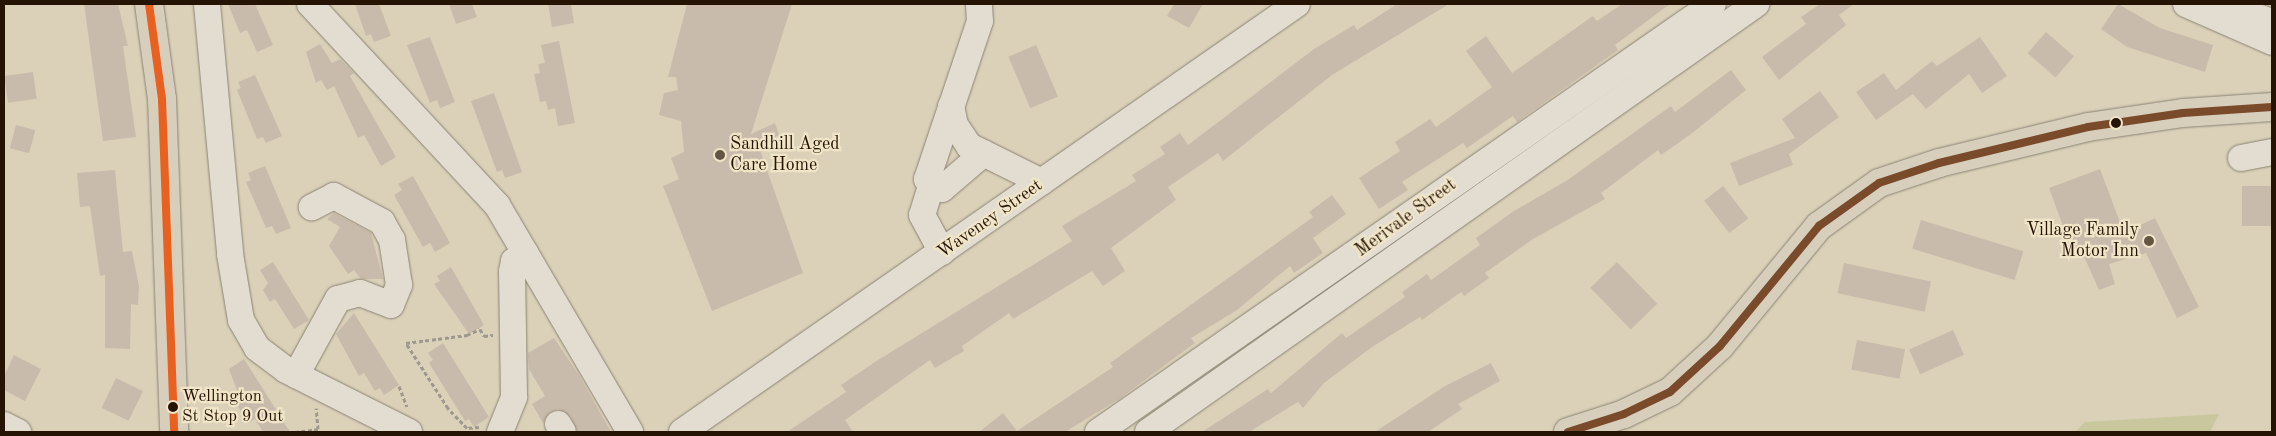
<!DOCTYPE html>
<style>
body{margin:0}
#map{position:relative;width:2276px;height:436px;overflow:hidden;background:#dbd1b9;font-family:"Old Standard TT",serif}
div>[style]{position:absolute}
.green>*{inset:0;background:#c8c79e}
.building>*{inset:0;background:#c9bbab;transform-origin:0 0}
.path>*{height:3px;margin-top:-1.5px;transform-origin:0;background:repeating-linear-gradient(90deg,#9e988e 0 4px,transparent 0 6.5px)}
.roads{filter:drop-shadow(0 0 1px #8b8374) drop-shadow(0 0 1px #8b8374)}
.minor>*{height:26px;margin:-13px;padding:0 13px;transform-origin:13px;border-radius:13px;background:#e3ddd1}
.major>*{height:28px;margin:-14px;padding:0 14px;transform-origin:14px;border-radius:14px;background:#d7cebc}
.bus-1>*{height:8px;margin:-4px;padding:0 4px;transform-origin:4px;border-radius:4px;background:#e86120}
.bus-2>*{height:8px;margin:-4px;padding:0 4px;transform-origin:4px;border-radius:4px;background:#7a4b2a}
.dots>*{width:14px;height:14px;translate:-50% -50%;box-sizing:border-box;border:2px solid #f1e5c8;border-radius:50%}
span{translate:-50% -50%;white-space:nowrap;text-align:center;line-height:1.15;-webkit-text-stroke:4.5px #f1e5c8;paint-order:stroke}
.bus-label{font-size:17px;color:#251304}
.left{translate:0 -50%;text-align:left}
.poi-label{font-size:18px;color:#251304}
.right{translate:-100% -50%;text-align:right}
.street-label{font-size:18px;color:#251304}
.frame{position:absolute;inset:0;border:5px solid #251304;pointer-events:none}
</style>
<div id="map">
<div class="green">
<i style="clip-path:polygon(2219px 414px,2210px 432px,2075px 432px,2085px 422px)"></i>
</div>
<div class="building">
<i style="clip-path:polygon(84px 4px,118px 4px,128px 46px,123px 46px,136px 137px,103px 141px)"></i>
<i style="clip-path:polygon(228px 4px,255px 4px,273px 45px,257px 52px,247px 30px,240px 33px)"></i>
<i style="clip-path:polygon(355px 4px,379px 4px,391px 36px,374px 42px,371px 34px,366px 36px)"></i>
<i style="clip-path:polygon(449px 4px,472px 4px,477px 17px,456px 24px)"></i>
<i style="clip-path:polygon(548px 4px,571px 4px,574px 23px,552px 27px)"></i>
<i style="clip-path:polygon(687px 4px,792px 4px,751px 134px,775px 123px,779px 135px,759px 147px,803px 273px,712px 311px,663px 186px,679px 179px,671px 158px,684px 152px,681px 121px,659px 115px,664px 93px,678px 90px,676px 77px,668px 77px)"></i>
<i style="clip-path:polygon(1174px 4px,1203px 4px,1189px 28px,1167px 16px)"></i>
<i style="clip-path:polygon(1397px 4px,1449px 4px,1332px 75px,1223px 161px,1218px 153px,1168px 187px,1176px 200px,1111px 248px,1125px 271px,1103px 286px,1092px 271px,1013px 319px,1009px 313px,962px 346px,964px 351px,935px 368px,930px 360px,845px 420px,853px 432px,787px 432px,846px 392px,841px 385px,878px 360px,1072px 241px,1062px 226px,1136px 181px,1132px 175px,1165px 154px,1160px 147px,1180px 133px,1188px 145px,1314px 49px,1354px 25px,1357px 30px)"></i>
<i style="clip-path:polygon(1622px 4px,1670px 4px,1615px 45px,1618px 50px,1517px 122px,1513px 116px,1467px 148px,1463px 143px,1402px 182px,1408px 190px,1379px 209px,1359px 178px,1400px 151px,1395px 142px,1430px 119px,1436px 127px,1492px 87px,1466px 51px,1486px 36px,1512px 73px,1593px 16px,1597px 21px)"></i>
<i style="clip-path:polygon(1820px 4px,1854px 4px,1839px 15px,1846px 25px,1779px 80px,1762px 57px,1806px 24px,1801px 17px)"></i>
<i style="clip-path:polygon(2118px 4px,2160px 28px,2213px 45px,2205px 72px,2127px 47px,2101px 29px)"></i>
<i style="left:2046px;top:32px;width:37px;height:28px;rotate:41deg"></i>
<i style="clip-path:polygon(430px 37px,455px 102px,440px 108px,437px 100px,430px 103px,407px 45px)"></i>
<i style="clip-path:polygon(1980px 37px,2007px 76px,1982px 93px,1969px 74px,1926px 109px,1913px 94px,1876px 120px,1856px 92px,1884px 73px,1896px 90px,1932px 61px,1937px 66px)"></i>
<i style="clip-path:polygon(559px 41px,575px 123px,558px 126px,555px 108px,548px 110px,546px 101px,540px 102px,534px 74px,540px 73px,538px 64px,545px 63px,541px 45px)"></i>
<i style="clip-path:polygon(320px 44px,332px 63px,340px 59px,354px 73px,350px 76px,396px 157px,381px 166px,364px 135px,358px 138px,334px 86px,327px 90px,321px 80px,316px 83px,306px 52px)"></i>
<i style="left:1036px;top:45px;width:56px;height:30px;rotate:67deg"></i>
<i style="clip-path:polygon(1731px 70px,1746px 90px,1691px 134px,1661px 155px,1658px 150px,1601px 193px,1605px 199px,1533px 239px,1485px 273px,1489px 278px,1464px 296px,1461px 292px,1422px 320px,1420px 317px,1372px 347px,1324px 383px,1303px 408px,1298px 402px,1249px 432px,1202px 432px,1268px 389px,1271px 393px,1342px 333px,1346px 338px,1405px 297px,1402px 292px,1427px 274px,1431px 280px,1480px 245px,1476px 238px,1514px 211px,1566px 181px,1671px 106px,1675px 112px)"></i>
<i style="left:33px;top:72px;width:27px;height:29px;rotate:82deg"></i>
<i style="clip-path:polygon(255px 75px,282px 136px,266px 143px,263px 137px,257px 139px,237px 90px,241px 88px,238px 82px)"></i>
<i style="clip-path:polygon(1820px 91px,1839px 117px,1789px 154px,1793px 165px,1739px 186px,1730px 163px,1795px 138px,1782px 119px)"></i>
<i style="clip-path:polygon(494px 93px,522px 172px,505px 178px,502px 170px,497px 172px,471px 101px)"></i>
<i style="left:16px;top:125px;width:20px;height:24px;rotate:15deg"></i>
<i style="clip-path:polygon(265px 166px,291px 228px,276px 234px,272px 226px,266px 228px,246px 182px,251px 180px,248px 173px)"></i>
<i style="clip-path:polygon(2100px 169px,2124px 233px,2155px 218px,2199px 307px,2177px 318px,2146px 253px,2109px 264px,2115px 284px,2099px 290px,2082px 252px,2074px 256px,2049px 188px)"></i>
<i style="clip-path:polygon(115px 170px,123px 252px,132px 251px,139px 286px,138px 305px,131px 304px,130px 349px,105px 348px,105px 275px,100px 276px,90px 206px,80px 207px,77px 173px)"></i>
<i style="clip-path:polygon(413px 176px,450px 243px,435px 252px,430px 243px,423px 247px,394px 195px,402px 190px,398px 184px)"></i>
<i style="left:1723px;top:186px;width:41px;height:24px;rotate:52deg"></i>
<i style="left:2272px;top:186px;width:40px;height:30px;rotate:90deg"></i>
<i style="clip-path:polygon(1332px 195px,1346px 214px,1313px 238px,1323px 253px,1294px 273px,1290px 266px,1237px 310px,1191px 338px,1195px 343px,1119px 399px,1065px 432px,979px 432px,1003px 413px,1017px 431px,1113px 367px,1110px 363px,1313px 217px,1309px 212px)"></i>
<i style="clip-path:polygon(334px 213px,371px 233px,383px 279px,361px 279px,354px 270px,348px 274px,329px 246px,340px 227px,327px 219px)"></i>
<i style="left:1921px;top:220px;width:107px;height:30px;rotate:17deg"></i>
<i style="clip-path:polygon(273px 262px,309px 320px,294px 329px,275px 299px,270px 302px,263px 290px,268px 283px,260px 270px)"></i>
<i style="left:1617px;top:262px;width:58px;height:37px;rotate:46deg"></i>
<i style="left:1844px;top:263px;width:89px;height:31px;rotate:12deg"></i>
<i style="clip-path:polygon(451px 267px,484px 325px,469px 334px,434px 284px,440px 281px,437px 276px)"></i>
<i style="clip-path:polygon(354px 313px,399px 385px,384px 395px,380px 388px,375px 391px,364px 373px,359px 376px,336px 334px)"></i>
<i style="left:1953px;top:330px;width:27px;height:48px;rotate:66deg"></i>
<i style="clip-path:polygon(554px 338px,579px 375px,611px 432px,578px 432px,570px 416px,558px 409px,550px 412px,543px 423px,532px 404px,545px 396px,529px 369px,528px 353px)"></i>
<i style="left:1857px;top:340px;width:49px;height:30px;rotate:11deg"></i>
<i style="clip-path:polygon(443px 343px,489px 417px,474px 427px,469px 419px,465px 421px,429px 363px,433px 360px,428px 353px)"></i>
<i style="clip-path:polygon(14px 355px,41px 369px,25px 401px,4px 390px,4px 376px)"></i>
<i style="clip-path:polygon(244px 359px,290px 432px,263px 432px,255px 419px,248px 423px,234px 400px,238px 393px,229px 369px)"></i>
<i style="clip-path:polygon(1491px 363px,1500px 381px,1458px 404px,1462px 409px,1428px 432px,1375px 432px,1445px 386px)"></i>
<i style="left:116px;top:378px;width:30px;height:33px;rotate:26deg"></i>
</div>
<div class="path">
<i style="left:399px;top:386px;width:22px;rotate:69deg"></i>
<i style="left:479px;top:427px;width:12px;rotate:175deg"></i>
<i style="left:467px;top:428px;width:28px;rotate:-134deg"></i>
<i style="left:448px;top:408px;width:77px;rotate:-122.9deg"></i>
<i style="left:406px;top:343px;width:62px;rotate:-7.5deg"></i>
<i style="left:467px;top:335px;width:14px;rotate:-25deg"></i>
<i style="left:480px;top:329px;width:8px;rotate:60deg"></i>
<i style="left:484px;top:336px;width:9px;rotate:-6deg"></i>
<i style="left:295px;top:432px;width:23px;rotate:-7deg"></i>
<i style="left:318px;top:429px;width:21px;rotate:-95deg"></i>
</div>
<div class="roads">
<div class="minor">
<i style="left:207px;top:4px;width:251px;rotate:84.7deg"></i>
<i style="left:230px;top:254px;width:67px;rotate:80.5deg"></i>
<i style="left:241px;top:320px;width:32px;rotate:60deg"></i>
<i style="left:257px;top:348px;width:36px;rotate:37deg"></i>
<i style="left:286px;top:370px;width:138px;rotate:26.8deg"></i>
<i style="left:310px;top:4px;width:275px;rotate:47.1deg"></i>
<i style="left:497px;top:205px;width:263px;rotate:59.6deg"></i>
<i style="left:979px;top:4px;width:17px;rotate:87deg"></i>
<i style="left:980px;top:21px;width:167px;rotate:108.5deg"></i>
<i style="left:927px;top:179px;width:18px;rotate:34deg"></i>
<i style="left:942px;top:189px;width:55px;rotate:-40.6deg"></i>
<i style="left:2186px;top:4px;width:94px;rotate:23.8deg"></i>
<i style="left:2230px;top:7px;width:45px;rotate:19.7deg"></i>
<i style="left:951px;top:106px;width:19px;rotate:78deg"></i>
<i style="left:955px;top:125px;width:25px;rotate:56deg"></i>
<i style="left:969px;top:146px;width:81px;rotate:26.3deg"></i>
<i style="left:2241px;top:158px;width:32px;rotate:-11deg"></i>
<i style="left:931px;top:186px;width:30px;rotate:107deg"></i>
<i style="left:922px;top:215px;width:42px;rotate:61.6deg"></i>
<i style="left:296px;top:375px;width:87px;rotate:-61.1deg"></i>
<i style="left:338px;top:299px;width:23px;rotate:-15deg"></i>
<i style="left:360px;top:293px;width:33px;rotate:21deg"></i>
<i style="left:391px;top:305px;width:22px;rotate:-68deg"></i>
<i style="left:399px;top:285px;width:46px;rotate:-98.8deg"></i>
<i style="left:392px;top:240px;width:21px;rotate:-119deg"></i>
<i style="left:382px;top:222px;width:55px;rotate:-151.6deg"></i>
<i style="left:334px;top:196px;width:25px;rotate:153deg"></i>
<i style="left:558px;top:424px;width:9px;rotate:58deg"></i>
<i style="left:4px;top:425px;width:16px;rotate:27deg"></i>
<i style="left:500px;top:432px;width:38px;rotate:-68deg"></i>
<i style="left:514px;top:397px;width:125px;rotate:-90.9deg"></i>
<i style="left:512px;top:272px;width:11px;rotate:-80deg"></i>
<i style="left:514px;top:261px;width:14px;rotate:-36deg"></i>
<i style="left:682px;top:432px;width:749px;rotate:-34.84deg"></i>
<i style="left:1098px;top:432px;width:749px;rotate:-34.84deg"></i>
<i style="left:1148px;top:432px;width:744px;rotate:-35.14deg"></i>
</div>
<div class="major">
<i style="left:149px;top:4px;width:96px;rotate:82.2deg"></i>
<i style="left:162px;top:99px;width:333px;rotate:87.9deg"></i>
<i style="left:1568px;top:432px;width:59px;rotate:-17.8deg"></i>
<i style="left:1624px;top:414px;width:51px;rotate:-25.6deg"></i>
<i style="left:1670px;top:392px;width:68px;rotate:-42.6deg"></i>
<i style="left:1720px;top:346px;width:156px;rotate:-50.5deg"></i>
<i style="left:1819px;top:226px;width:74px;rotate:-35.6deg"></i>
<i style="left:1879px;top:183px;width:63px;rotate:-18.4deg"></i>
<i style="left:1939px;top:163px;width:153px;rotate:-13.6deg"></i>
<i style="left:2088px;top:127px;width:96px;rotate:-8.4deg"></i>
<i style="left:2183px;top:113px;width:89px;rotate:-3.9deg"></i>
</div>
</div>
<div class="bus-1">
<i style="left:149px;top:4px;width:96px;rotate:82.2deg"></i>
<i style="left:162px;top:99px;width:333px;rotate:87.9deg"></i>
</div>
<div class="bus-2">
<i style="left:1568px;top:432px;width:59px;rotate:-17.8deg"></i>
<i style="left:1624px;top:414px;width:51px;rotate:-25.6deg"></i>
<i style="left:1670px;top:392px;width:68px;rotate:-42.6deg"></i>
<i style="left:1720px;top:346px;width:156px;rotate:-50.5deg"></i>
<i style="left:1819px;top:226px;width:74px;rotate:-35.6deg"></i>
<i style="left:1879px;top:183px;width:63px;rotate:-18.4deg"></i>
<i style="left:1939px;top:163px;width:153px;rotate:-13.6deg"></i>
<i style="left:2088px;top:127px;width:96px;rotate:-8.4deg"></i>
<i style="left:2183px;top:113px;width:89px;rotate:-3.9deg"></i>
</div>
<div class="dots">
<i style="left:2116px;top:123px;background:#251304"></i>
<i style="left:720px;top:155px;background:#655643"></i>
<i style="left:2149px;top:241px;background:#655643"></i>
<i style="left:173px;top:407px;background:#251304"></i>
</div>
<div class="bus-label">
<span class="left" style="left:182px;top:407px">Wellington<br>St Stop 9 Out</span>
</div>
<div class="poi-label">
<span class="left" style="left:730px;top:155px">Sandhill Aged<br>Care Home</span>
<span class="right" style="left:2139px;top:241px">Village Family<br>Motor Inn</span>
</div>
<div class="street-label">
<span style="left:1406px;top:218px;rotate:-36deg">Merivale Street</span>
<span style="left:990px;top:219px;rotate:-35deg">Waveney Street</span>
</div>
<div class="frame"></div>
</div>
